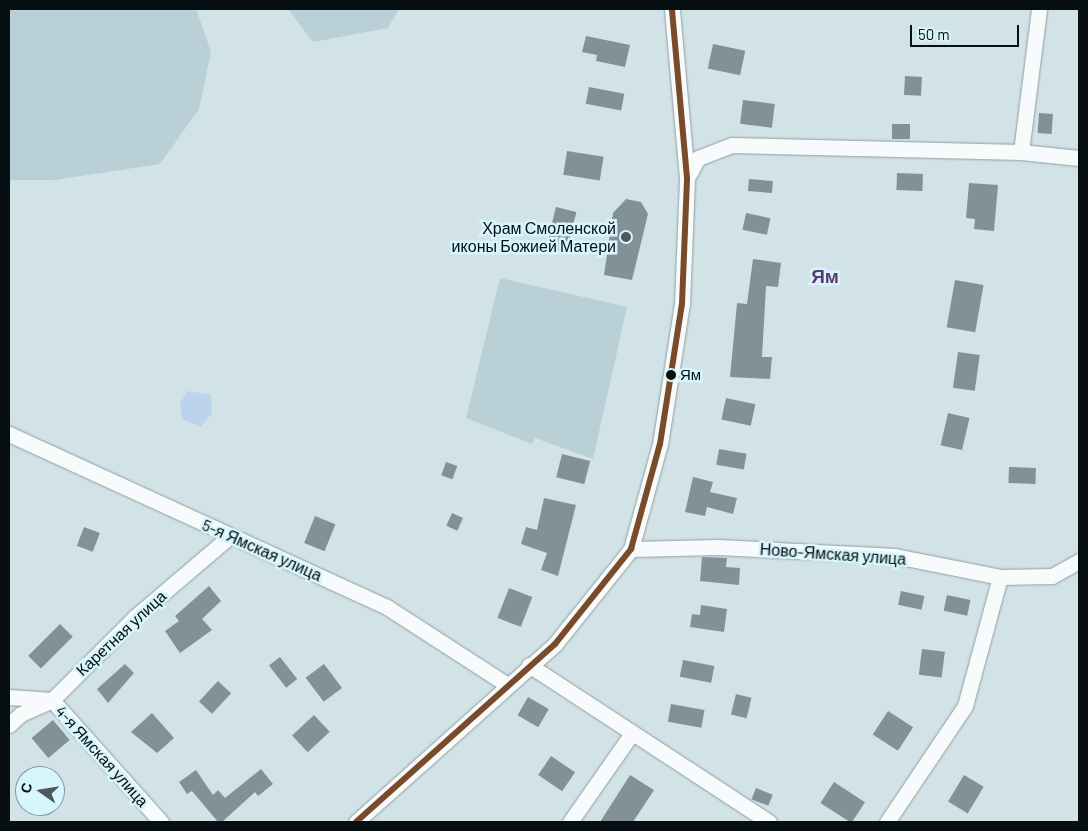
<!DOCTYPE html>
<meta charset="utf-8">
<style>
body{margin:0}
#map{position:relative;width:1088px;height:831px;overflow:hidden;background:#d2e3e7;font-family:Barlow,sans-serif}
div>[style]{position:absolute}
.green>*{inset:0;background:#b8d0d6}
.water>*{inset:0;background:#bbd4ec}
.building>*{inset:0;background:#829197;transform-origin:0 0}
.roads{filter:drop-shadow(0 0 1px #919ea1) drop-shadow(0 0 1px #919ea1)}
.minor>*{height:15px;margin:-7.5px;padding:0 7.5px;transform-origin:7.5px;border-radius:7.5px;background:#f8fbfb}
.bus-1>*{height:6px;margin:-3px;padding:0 3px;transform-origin:3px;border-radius:3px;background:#7a4b2a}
.dots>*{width:14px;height:14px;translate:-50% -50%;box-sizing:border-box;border:2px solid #d7f5fc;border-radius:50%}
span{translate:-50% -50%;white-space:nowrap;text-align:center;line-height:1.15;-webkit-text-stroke:5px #d7f5fc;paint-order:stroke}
.bus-label{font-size:15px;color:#050e10}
.left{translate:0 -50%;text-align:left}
.poi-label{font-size:16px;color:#050e10}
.right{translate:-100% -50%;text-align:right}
.street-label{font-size:16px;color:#050e10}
.quarter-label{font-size:19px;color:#5b3a73;font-weight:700}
.frame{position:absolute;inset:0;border:10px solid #050e10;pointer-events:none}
.north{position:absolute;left:15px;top:766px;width:50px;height:50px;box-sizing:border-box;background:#d7f5fc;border:1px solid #83999e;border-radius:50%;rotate:283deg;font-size:14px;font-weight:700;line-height:20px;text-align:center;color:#050e10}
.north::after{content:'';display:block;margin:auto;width:18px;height:22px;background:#4d595b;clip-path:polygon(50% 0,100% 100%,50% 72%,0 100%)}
.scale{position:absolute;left:910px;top:25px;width:109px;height:22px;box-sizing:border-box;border:2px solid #050e10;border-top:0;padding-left:6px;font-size:15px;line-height:18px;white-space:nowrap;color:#050e10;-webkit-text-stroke:4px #d7f5fc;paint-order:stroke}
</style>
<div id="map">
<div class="green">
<i style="clip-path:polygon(9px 9px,196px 9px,211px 52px,199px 109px,160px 164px,55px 180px,9px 180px)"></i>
<i style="clip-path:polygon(288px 9px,399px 9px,388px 28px,313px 42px)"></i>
<i style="clip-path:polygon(500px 278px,627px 307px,593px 459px,535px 438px,532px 444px,466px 418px)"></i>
</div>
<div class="water">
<i style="clip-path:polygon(188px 391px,211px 395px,212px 413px,201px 427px,182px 419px,180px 403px)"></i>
</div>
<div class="building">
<i style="clip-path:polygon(586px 36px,630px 45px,625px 67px,596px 61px,597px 55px,582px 52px)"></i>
<i style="left:713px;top:44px;width:33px;height:25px;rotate:12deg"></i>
<i style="left:905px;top:76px;width:17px;height:19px;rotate:3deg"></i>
<i style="left:589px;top:87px;width:36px;height:17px;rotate:11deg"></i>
<i style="left:743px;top:100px;width:32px;height:24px;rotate:7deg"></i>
<i style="left:1039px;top:113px;width:14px;height:20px;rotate:4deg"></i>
<i style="left:892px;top:124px;width:18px;height:15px"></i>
<i style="left:567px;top:151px;width:37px;height:24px;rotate:9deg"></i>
<i style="left:897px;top:173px;width:26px;height:17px;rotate:2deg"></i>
<i style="left:749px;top:179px;width:24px;height:12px;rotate:5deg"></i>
<i style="clip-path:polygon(969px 183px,998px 185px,994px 231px,974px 229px,975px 219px,966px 218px)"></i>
<i style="clip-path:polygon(626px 199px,641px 202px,648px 214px,632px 280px,604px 275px,613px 213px)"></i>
<i style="left:556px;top:207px;width:21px;height:42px;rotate:14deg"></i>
<i style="left:746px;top:213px;width:25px;height:17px;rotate:12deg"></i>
<i style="clip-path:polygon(753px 259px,781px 263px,778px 287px,766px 286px,762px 357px,772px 357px,770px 379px,730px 377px,737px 303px,747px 304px)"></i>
<i style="left:955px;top:280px;width:29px;height:48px;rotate:10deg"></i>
<i style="left:958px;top:352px;width:22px;height:36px;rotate:8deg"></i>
<i style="left:726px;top:398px;width:30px;height:22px;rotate:12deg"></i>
<i style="left:948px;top:413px;width:22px;height:33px;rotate:13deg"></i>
<i style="left:719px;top:449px;width:28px;height:16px;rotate:10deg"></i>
<i style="left:562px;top:454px;width:29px;height:24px;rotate:14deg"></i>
<i style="left:446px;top:462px;width:12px;height:14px;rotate:20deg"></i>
<i style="left:1009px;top:467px;width:27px;height:16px;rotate:2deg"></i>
<i style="clip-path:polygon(693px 477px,713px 482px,710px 492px,737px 498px,733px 514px,707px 507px,705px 516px,685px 512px)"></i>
<i style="clip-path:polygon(544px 498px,576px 505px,558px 576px,541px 570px,547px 553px,521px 544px,526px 527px,537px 530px)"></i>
<i style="left:452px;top:513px;width:12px;height:14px;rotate:24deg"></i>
<i style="left:315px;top:516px;width:22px;height:29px;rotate:22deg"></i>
<i style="left:84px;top:527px;width:17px;height:20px;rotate:21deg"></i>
<i style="clip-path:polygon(702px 557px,727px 558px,726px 567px,740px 568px,739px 585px,700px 581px)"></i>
<i style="clip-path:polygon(209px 586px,221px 601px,202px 619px,212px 630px,180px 653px,165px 631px,179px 621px,175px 616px)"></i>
<i style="left:509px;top:588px;width:25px;height:32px;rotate:21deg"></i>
<i style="left:901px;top:591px;width:24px;height:14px;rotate:12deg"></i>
<i style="left:947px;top:595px;width:24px;height:16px;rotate:12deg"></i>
<i style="clip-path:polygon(701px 605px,727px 609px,724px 632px,690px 627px,692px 614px,700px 615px)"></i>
<i style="left:60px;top:624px;width:18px;height:45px;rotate:45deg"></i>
<i style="left:922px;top:649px;width:23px;height:26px;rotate:7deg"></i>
<i style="left:280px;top:657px;width:28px;height:14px;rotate:52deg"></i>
<i style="left:683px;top:660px;width:32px;height:17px;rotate:11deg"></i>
<i style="clip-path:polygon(125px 664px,134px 673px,108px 703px,97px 689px)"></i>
<i style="left:324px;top:664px;width:30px;height:23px;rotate:53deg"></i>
<i style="left:218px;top:681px;width:18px;height:28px;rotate:43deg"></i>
<i style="left:736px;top:694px;width:16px;height:21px;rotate:14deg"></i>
<i style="left:528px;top:697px;width:24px;height:21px;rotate:30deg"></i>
<i style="left:671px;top:704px;width:34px;height:18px;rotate:10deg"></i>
<i style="left:888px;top:711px;width:30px;height:28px;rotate:33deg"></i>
<i style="clip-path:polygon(152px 713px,174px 738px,157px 753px,131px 732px)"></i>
<i style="left:314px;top:715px;width:23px;height:30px;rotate:47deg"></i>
<i style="left:53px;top:720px;width:26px;height:28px;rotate:50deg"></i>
<i style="left:551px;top:756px;width:29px;height:23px;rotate:34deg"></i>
<i style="clip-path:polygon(261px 769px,273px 784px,258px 796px,255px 792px,222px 822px,218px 822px,192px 791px,187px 794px,179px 782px,196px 770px,213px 795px,218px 790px,225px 798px)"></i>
<i style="clip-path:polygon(630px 775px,654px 790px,633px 822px,600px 822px)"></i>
<i style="left:964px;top:775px;width:23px;height:31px;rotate:31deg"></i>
<i style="left:834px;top:782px;width:37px;height:25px;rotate:33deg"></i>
<i style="left:756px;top:788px;width:18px;height:12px;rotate:22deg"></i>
</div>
<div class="roads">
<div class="minor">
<i style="left:1021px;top:152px;width:144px;rotate:-82.8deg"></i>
<i style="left:687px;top:178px;width:23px;rotate:-61deg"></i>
<i style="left:698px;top:158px;width:36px;rotate:-21deg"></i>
<i style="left:732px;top:145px;width:289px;rotate:1.4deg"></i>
<i style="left:1021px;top:152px;width:58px;rotate:5.9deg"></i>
<i style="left:9px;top:434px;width:416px;rotate:24.6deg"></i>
<i style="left:387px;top:607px;width:142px;rotate:32.9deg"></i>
<i style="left:631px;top:549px;width:87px;rotate:-1.3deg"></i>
<i style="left:718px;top:547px;width:177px;rotate:2.9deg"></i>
<i style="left:895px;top:556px;width:107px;rotate:11.3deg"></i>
<i style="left:1000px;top:577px;width:134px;rotate:105.2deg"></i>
<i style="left:965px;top:706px;width:140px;rotate:123.9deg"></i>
<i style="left:1000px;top:577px;width:52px;rotate:-1.1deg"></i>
<i style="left:1052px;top:576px;width:31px;rotate:-29deg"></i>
<i style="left:529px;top:665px;width:287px;rotate:33.2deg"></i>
<i style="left:9px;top:697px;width:43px;rotate:4deg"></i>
<i style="left:52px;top:700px;width:164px;rotate:48.2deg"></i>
<i style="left:9px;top:725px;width:16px;rotate:-43deg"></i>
<i style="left:21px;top:714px;width:34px;rotate:-24deg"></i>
<i style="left:52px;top:700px;width:119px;rotate:-45deg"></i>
<i style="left:136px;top:616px;width:123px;rotate:-40.4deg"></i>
<i style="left:356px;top:822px;width:267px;rotate:-41.8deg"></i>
<i style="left:555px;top:644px;width:122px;rotate:-51.3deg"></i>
<i style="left:631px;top:549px;width:109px;rotate:-74.6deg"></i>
<i style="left:660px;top:444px;width:142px;rotate:-81.1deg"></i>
<i style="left:682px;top:304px;width:126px;rotate:-87.7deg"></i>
<i style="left:687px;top:178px;width:170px;rotate:-95.1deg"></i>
<i style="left:570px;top:822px;width:108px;rotate:-55.1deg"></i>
</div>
</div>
<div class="bus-1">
<i style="left:356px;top:822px;width:267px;rotate:-41.8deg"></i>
<i style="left:555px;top:644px;width:122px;rotate:-51.3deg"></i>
<i style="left:631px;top:549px;width:109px;rotate:-74.6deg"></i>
<i style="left:660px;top:444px;width:142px;rotate:-81.1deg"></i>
<i style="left:682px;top:304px;width:126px;rotate:-87.7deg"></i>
<i style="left:687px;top:178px;width:170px;rotate:-95.1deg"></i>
</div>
<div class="dots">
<i style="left:626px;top:237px;background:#4d595b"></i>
<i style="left:671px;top:375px;background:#050e10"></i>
</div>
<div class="bus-label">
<span class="left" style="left:680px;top:375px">Ям</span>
</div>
<div class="poi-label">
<span class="right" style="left:616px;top:237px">Храм Смоленской<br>иконы Божией Матери</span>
</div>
<div class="street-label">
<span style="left:262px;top:550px;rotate:24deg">5-я Ямская улица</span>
<span style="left:833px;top:554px;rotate:4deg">Ново-Ямская улица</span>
<span style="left:121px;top:633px;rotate:-43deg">Каретная улица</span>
<span style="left:102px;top:756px;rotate:48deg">4-я Ямская улица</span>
</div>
<div class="quarter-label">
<span style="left:825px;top:276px">Ям</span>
</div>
<div class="frame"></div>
<div class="north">С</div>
<div class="scale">50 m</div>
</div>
